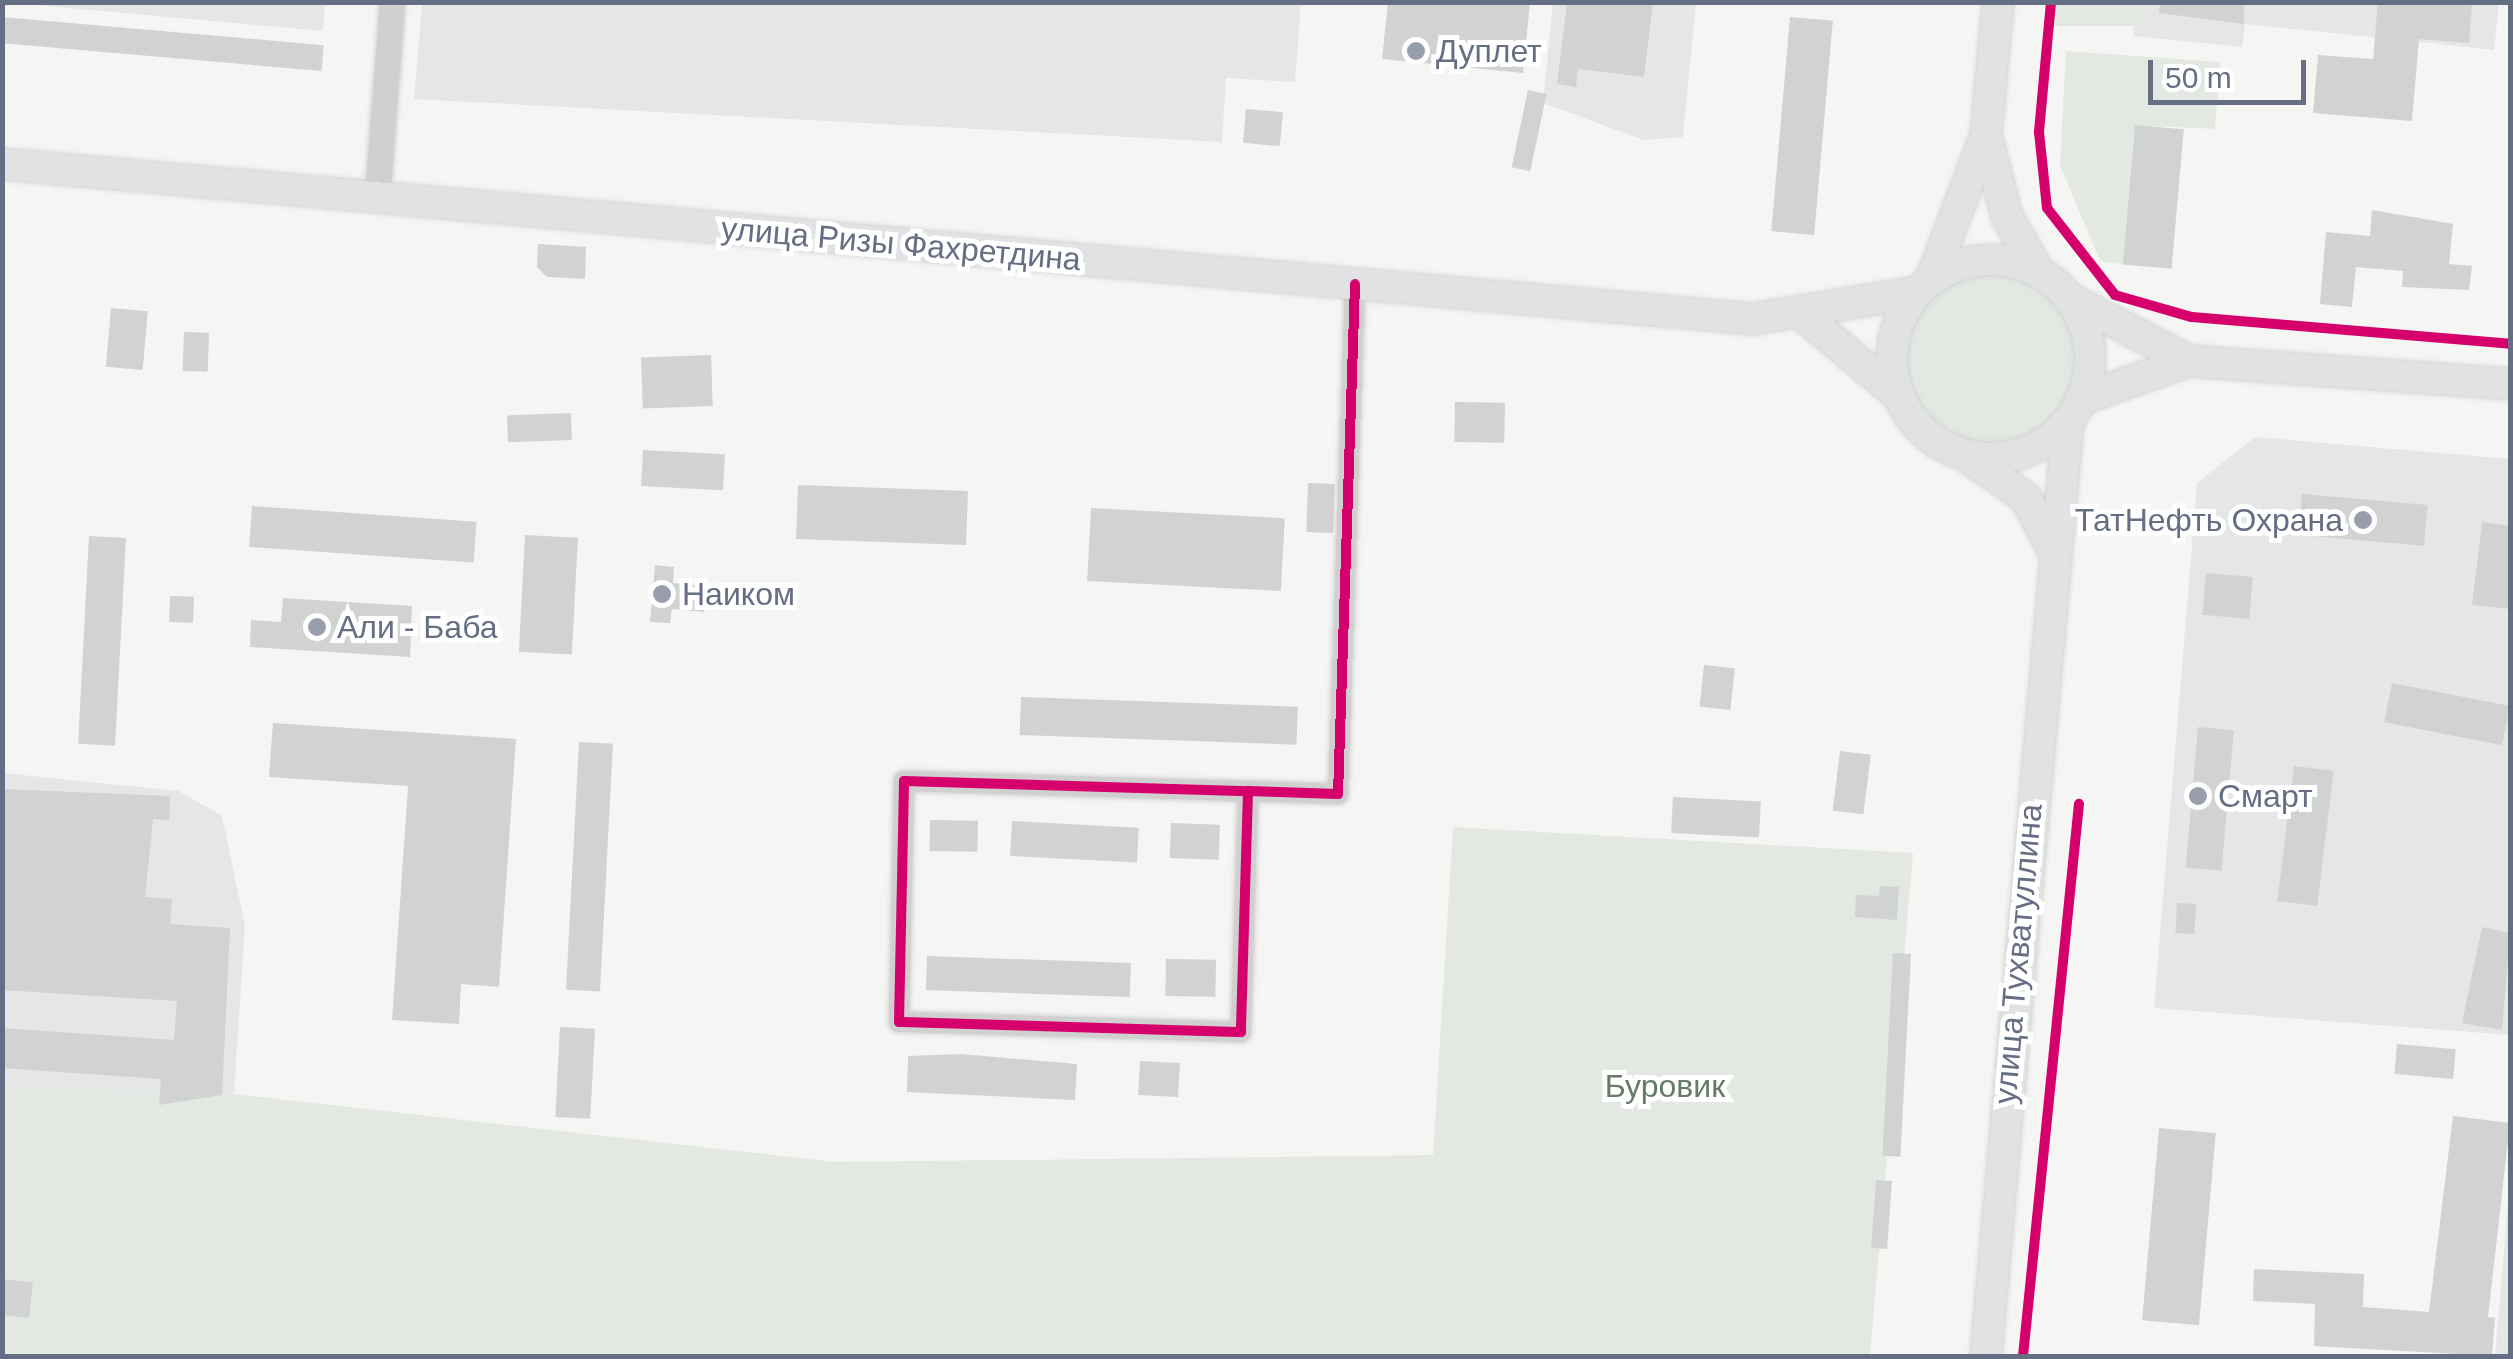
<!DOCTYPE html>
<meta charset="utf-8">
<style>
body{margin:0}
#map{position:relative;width:2513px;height:1359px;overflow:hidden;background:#f5f6f4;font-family:Arial,sans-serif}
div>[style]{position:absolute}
.built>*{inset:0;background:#e5e6e7}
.green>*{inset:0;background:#e3e8e2;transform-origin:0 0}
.round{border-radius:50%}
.building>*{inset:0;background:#d1d2d2;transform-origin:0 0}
.roads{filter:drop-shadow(0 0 2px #d3d3d3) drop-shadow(0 0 2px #d3d3d3)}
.minor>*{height:20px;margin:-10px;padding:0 10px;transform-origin:10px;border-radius:10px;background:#d0d0d1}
.tertiary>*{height:25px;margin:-12.5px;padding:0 12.5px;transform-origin:12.5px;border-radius:12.5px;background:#d0d0d1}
.primary>*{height:30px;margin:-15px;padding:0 15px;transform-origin:15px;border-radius:15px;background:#e1e2e3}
.primary>.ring{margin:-15px;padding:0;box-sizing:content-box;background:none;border:30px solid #e1e2e3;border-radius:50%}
.cycleway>*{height:10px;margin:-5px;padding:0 5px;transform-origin:5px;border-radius:5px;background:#d6006c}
.dots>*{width:28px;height:28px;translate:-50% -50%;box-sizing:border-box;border:5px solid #fff;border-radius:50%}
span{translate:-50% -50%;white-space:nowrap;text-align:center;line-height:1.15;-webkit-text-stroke:10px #fff;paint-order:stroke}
.poi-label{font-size:32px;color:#666e84}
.left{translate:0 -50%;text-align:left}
.right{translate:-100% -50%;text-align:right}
.street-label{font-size:32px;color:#666e84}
.park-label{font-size:32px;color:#657b67}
.frame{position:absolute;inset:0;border:5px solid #666e84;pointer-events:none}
.scale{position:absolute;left:2148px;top:60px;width:158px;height:45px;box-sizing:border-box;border:5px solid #666e84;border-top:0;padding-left:12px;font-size:30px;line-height:35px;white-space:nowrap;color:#666e84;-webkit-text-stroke:8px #fff;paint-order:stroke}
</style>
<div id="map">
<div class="built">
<i style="clip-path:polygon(3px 2px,325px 2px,325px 3px,323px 31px)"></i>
<i style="clip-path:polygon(422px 3px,422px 2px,1301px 3px,1295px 82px,1226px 78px,1222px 142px,414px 99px)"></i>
<i style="clip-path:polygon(1553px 3px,1696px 3px,1683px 137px,1644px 140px,1543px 103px)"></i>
<i style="clip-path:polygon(2136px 3px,2499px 3px,2494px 50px,2245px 24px,2242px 47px,2133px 36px)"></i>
<i style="clip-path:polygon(2255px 437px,2510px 459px,2510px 1035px,2154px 1008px,2197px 483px)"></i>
<i style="clip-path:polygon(3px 773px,179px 791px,222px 816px,245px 926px,234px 1094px,3px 1086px)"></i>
<i style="clip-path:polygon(2510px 1177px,2510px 1356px,2495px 1356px)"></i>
</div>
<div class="green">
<i style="left:2051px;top:3px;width:96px;height:23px"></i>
<i style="clip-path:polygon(2066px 51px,2220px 62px,2215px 129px,2135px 125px,2123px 264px,2100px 261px,2060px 165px)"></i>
<i class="round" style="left:1907px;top:272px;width:172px;height:172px"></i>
<i style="clip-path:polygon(1453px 827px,1913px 853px,1870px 1356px,3px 1356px,3px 1086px,234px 1094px,835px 1162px,1433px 1155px)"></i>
</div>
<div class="building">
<i style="clip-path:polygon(1388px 2px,1530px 2px,1523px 73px,1382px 59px)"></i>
<i style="clip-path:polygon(1567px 2px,1653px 2px,1644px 77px,1578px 69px,1576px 87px,1557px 84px)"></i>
<i style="clip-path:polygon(2160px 2px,2244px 2px,2244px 24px,2159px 13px)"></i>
<i style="clip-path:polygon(2378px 2px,2472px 2px,2469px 43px,2419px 39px,2412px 121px,2313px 113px,2318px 55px,2373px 59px)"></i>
<i style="left:2px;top:17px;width:323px;height:26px;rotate:5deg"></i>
<i style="left:1790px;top:17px;width:43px;height:215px;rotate:5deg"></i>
<i style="left:1528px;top:90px;width:19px;height:79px;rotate:12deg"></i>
<i style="left:1246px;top:109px;width:37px;height:34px;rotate:5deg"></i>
<i style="left:2135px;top:125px;width:49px;height:140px;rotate:5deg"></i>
<i style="clip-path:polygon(2372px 210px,2453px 224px,2449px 264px,2472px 266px,2469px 290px,2402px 287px,2403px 271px,2356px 267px,2352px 307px,2320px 304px,2326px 232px,2370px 236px)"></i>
<i style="clip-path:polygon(538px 244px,586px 247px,585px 279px,547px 277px,537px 267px)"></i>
<i style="left:111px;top:308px;width:37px;height:59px;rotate:5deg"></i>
<i style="left:184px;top:332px;width:25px;height:39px;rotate:2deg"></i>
<i style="left:711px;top:355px;width:51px;height:70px;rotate:88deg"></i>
<i style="left:1455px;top:402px;width:50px;height:40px;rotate:1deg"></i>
<i style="left:571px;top:413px;width:27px;height:64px;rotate:88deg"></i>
<i style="left:643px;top:450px;width:82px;height:36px;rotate:3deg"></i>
<i style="left:1308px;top:483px;width:27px;height:49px;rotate:2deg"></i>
<i style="left:798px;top:485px;width:170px;height:54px;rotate:2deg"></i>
<i style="left:2302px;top:494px;width:126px;height:41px;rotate:5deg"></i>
<i style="left:252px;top:506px;width:225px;height:41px;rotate:4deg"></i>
<i style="left:1091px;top:508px;width:194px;height:73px;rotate:3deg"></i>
<i style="clip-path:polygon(2482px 522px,2510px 526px,2510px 609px,2472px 605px)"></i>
<i style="left:525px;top:535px;width:53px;height:117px;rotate:3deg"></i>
<i style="left:89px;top:536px;width:37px;height:208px;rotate:3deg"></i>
<i style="clip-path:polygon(655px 565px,674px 567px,673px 583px,707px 586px,704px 612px,672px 609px,670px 623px,650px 622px)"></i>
<i style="left:2206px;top:573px;width:47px;height:42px;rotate:5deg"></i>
<i style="left:170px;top:596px;width:24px;height:26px;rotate:2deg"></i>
<i style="clip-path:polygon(283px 598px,412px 606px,410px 657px,250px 647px,251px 620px,281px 622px)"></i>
<i style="left:1704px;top:665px;width:31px;height:42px;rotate:6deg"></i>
<i style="left:2392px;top:683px;width:120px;height:40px;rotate:11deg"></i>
<i style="left:1021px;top:697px;width:277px;height:38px;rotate:2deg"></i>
<i style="clip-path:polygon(273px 723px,516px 739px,499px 987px,461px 984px,459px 1024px,392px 1020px,408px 786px,269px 777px)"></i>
<i style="left:2198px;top:727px;width:36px;height:141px;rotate:5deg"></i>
<i style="left:579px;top:742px;width:34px;height:248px;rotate:3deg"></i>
<i style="left:1840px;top:751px;width:31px;height:60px;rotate:7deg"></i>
<i style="left:2294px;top:766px;width:40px;height:136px;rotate:7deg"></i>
<i style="clip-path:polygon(2px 789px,170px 796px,169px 820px,153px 819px,145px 897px,172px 899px,170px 924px,230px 928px,222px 1095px,159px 1105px,161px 1079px,2px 1068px,2px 1028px,174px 1040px,177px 1001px,2px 990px)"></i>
<i style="left:1673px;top:797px;width:88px;height:36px;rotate:3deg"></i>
<i style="left:930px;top:820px;width:48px;height:31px;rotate:1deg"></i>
<i style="left:1012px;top:821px;width:127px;height:35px;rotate:3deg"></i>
<i style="left:1171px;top:823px;width:49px;height:35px;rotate:2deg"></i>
<i style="clip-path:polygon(1880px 886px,1899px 887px,1897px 920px,1855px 917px,1856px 895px,1879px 896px)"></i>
<i style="left:2177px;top:903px;width:19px;height:30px;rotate:3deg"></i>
<i style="clip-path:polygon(2482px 927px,2510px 933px,2502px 1030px,2462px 1023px)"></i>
<i style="left:1893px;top:953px;width:18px;height:203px;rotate:3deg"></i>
<i style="left:927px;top:956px;width:204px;height:34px;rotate:2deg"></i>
<i style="left:1166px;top:959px;width:50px;height:37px;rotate:1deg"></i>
<i style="left:560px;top:1027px;width:35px;height:90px;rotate:3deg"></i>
<i style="left:2397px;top:1044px;width:59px;height:30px;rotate:5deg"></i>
<i style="clip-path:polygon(961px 1054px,1077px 1064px,1075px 1100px,907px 1092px,908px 1056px)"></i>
<i style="left:1140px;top:1061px;width:40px;height:34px;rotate:3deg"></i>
<i style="clip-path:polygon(2453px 1116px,2510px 1123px,2488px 1317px,2495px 1318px,2492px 1356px,2314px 1346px,2315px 1304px,2253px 1301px,2254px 1269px,2364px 1274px,2363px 1307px,2429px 1312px)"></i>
<i style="left:2159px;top:1128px;width:57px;height:193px;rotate:5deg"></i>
<i style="left:1876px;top:1180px;width:16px;height:68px;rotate:4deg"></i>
<i style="left:2px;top:1279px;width:31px;height:36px;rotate:6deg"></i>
</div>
<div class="roads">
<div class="minor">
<i style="left:1248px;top:791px;width:241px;rotate:91.7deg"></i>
<i style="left:1241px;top:1032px;width:342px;rotate:-178.3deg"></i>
<i style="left:899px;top:1022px;width:241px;rotate:-88.8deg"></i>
<i style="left:904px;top:781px;width:344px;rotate:1.7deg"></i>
<i style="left:1248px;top:791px;width:90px;rotate:1.9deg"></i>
<i style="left:1338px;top:794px;width:510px;rotate:-88.09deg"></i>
</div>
<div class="tertiary">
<i style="left:377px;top:197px;width:196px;rotate:-85.6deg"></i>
</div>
<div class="primary">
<i style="left:1986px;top:135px;width:85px;rotate:75.6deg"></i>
<i style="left:2007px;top:217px;width:62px;rotate:60.1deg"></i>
<i style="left:2px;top:164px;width:1758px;rotate:5.06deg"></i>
<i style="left:1753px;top:319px;width:166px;rotate:-9.3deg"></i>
<i class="ring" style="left:1892px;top:260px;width:168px;height:168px"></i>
<i style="left:1931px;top:280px;width:155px;rotate:-69.2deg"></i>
<i style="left:1986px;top:135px;width:134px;rotate:-84.8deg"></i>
<i style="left:2072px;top:300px;width:132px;rotate:27.5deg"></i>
<i style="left:2189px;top:361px;width:322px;rotate:4.1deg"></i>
<i style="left:1799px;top:312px;width:131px;rotate:40deg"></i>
<i style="left:2081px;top:399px;width:114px;rotate:-19.4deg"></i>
<i style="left:1968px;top:457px;width:71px;rotate:35.3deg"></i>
<i style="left:2026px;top:498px;width:56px;rotate:62.5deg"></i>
<i style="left:1986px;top:1356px;width:939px;rotate:-84.99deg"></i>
</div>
</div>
<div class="cycleway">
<i style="left:2051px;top:2px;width:131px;rotate:95.3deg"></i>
<i style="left:2039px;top:132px;width:76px;rotate:84deg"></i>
<i style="left:2047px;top:208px;width:110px;rotate:52deg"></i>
<i style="left:2115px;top:295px;width:79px;rotate:16.1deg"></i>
<i style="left:2191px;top:317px;width:320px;rotate:4.8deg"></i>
<i style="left:1248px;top:791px;width:241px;rotate:91.7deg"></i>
<i style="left:1241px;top:1032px;width:342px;rotate:-178.3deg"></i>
<i style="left:899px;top:1022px;width:241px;rotate:-88.8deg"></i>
<i style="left:904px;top:781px;width:344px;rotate:1.7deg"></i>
<i style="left:1248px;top:791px;width:90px;rotate:1.9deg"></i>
<i style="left:1338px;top:794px;width:510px;rotate:-88.09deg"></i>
<i style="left:2023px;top:1356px;width:555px;rotate:-84.21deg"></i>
</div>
<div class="dots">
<i style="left:1416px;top:51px;background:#989eab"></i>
<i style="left:2363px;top:520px;background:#989eab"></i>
<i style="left:662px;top:594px;background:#989eab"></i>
<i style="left:317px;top:627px;background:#989eab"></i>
<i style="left:2198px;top:796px;background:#989eab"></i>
</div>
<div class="poi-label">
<span class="left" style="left:1436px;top:51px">Дуплет</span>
<span class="right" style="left:2343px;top:520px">ТатНефть Охрана</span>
<span class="left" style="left:682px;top:594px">Наиком</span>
<span class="left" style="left:337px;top:627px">Али - Баба</span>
<span class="left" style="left:2218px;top:796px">Смарт</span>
</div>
<div class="street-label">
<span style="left:901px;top:244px;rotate:5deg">улица Ризы Фахретдина</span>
<span style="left:2018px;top:954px;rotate:-85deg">улица Тухватуллина</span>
</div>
<div class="park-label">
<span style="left:1665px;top:1086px">Буровик</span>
</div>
<div class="frame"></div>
<div class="scale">50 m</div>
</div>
